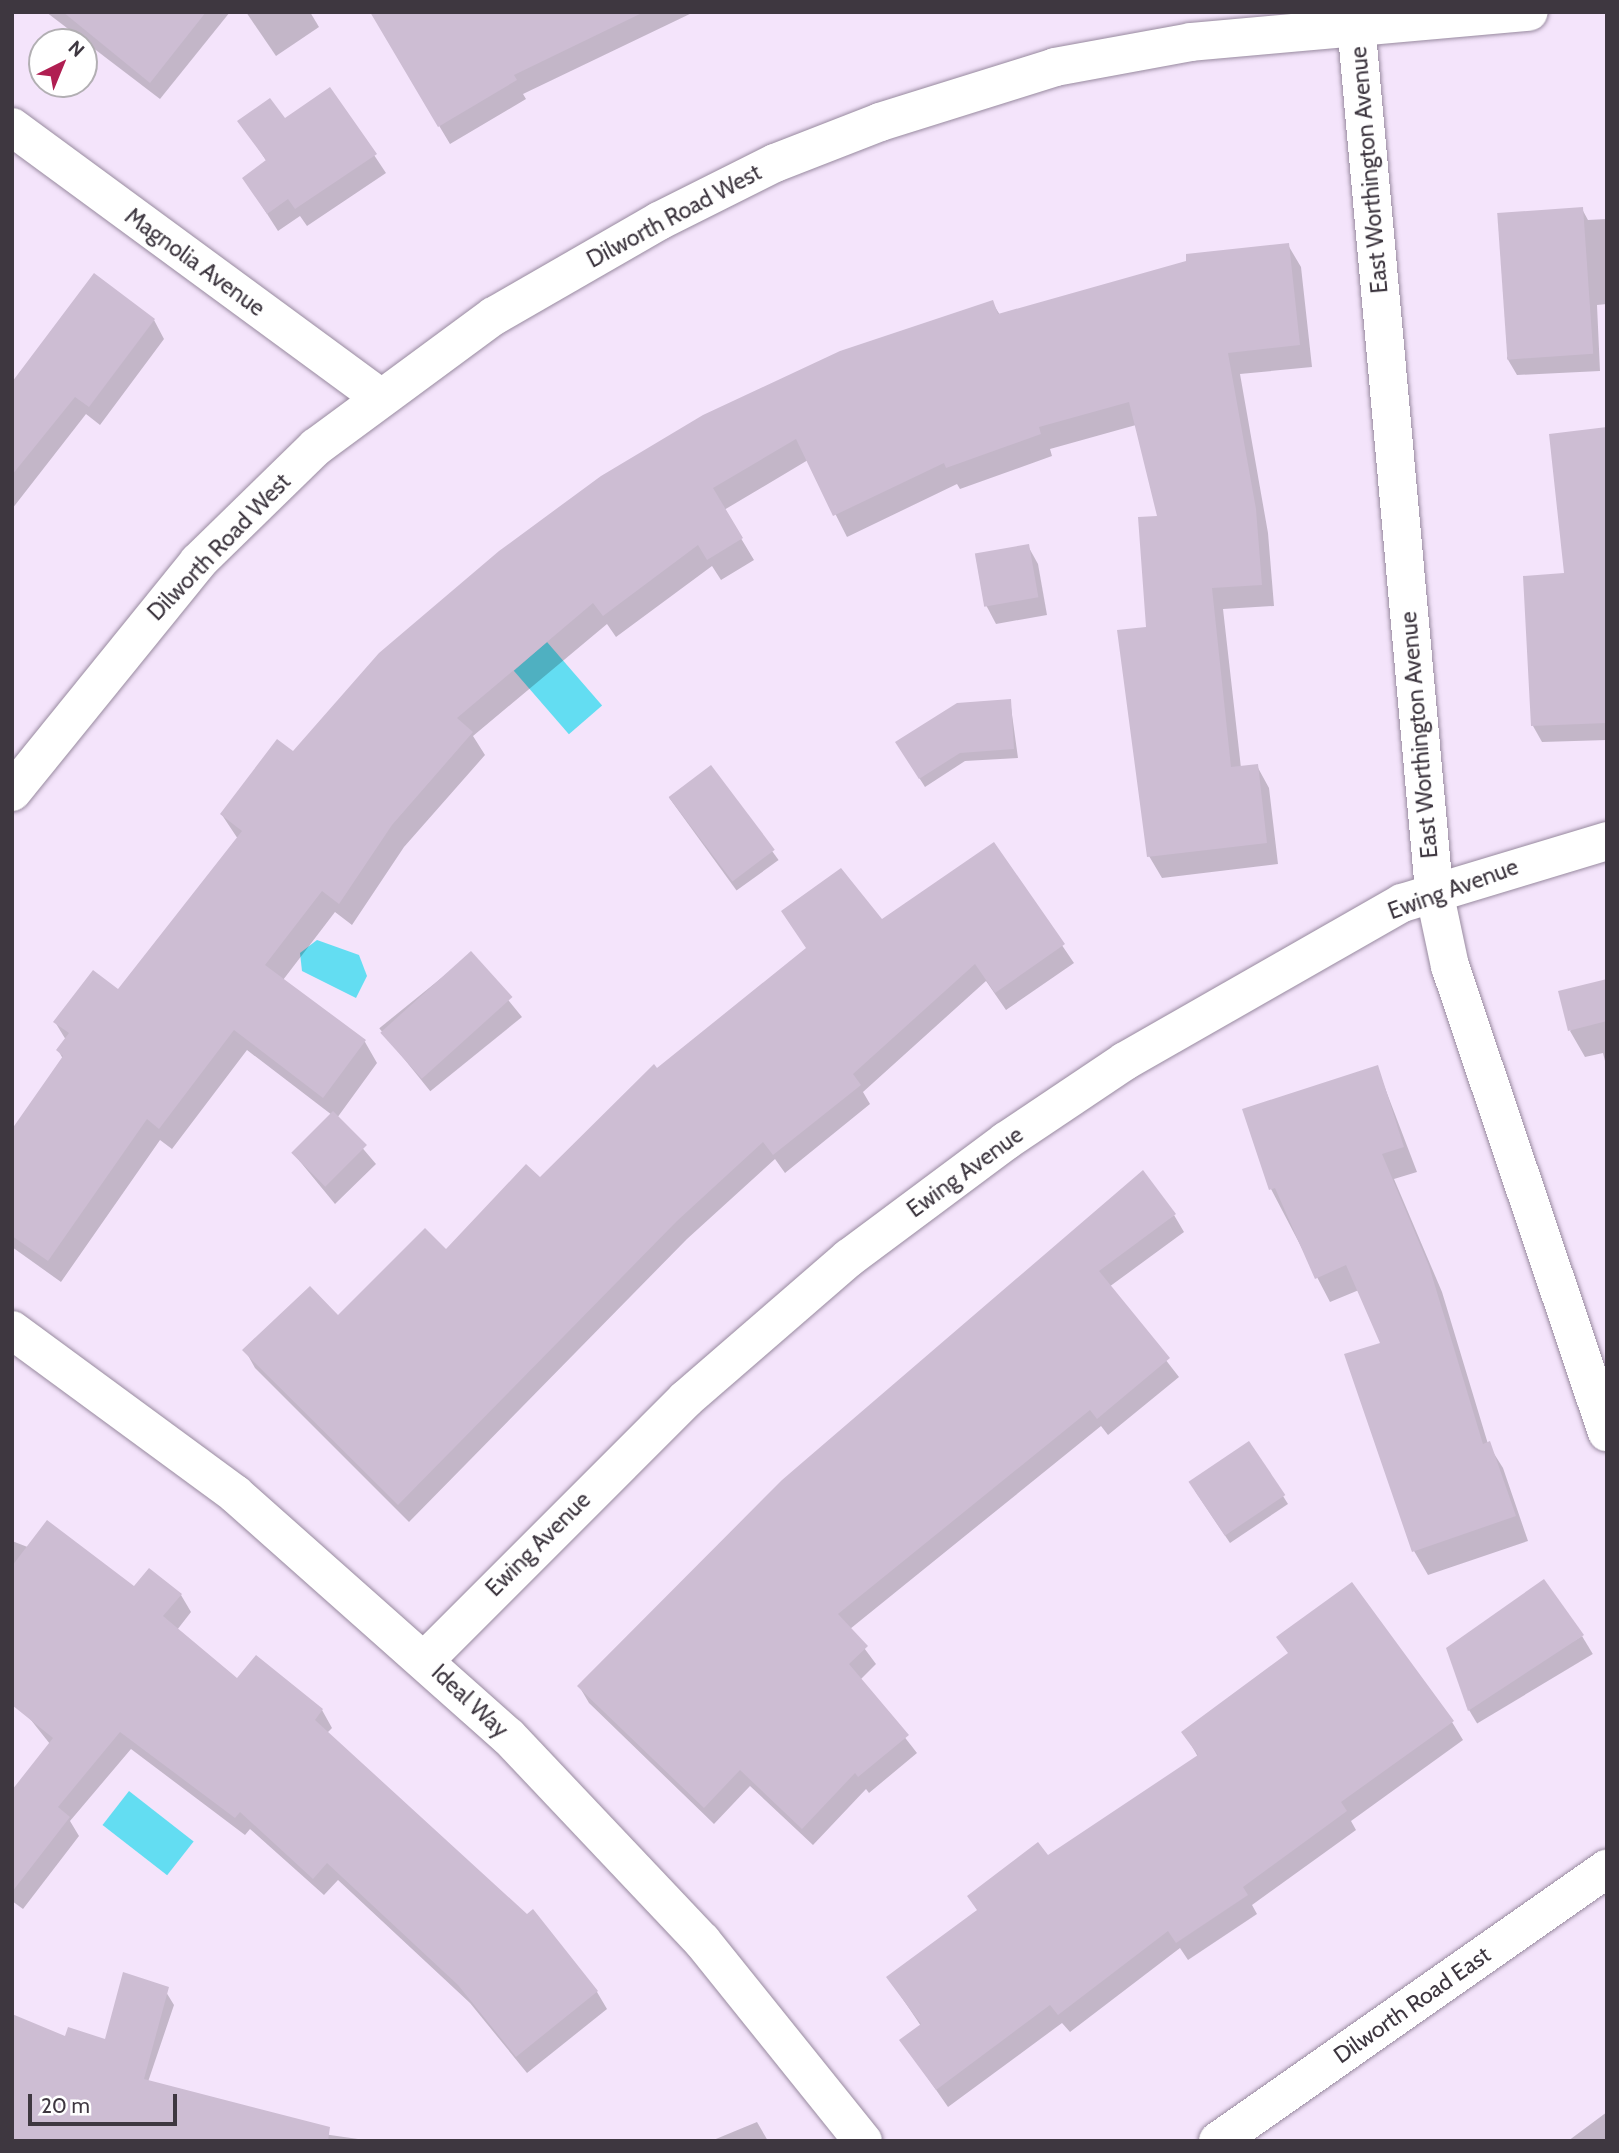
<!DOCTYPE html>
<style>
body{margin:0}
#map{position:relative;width:1619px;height:2153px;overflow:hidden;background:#f4e4fb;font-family:Cabin,sans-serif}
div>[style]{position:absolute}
.water>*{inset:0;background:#63ddf2;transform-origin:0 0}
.shadow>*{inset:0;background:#0003;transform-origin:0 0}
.building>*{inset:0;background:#cdbdd3;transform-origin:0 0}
.roads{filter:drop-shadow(0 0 2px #988a9f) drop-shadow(0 0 2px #988a9f)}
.street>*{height:38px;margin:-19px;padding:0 19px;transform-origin:19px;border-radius:19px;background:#fff}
span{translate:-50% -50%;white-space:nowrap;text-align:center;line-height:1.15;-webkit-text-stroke:6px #fff;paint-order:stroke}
.street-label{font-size:23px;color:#3e3740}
.frame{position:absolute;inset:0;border:14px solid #3e3740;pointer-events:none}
.north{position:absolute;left:28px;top:28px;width:70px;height:70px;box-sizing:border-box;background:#fff;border:2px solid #b2afb3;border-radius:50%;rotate:43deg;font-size:19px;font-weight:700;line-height:28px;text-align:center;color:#3e3740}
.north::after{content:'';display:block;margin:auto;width:24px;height:32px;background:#b01f52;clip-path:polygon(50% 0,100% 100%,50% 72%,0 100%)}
.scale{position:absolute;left:28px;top:2094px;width:149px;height:32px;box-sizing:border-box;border:4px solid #3e3740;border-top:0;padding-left:9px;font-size:21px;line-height:24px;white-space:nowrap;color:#3e3740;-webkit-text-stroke:5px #fff;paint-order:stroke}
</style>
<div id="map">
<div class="water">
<i style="left:547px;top:642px;width:84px;height:44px;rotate:49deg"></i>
<i style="clip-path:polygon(317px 940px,359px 955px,367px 976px,356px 998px,302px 971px,300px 953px)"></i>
<i style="left:129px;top:1791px;width:82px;height:43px;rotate:38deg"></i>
</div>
<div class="shadow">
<i style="clip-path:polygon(46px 12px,230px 12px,160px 99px)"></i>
<i style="clip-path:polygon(246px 12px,310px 12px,319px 27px,276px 56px)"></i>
<i style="clip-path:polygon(371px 12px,694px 12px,523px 94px,526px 99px,450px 144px)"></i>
<i style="clip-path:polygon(330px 89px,386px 173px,307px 226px,300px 216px,278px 231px,244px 178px,267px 162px,240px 121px,285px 120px)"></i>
<i style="clip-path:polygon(1582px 209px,1588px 220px,1607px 219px,1607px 304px,1597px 305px,1600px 371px,1517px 375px,1507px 358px)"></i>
<i style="clip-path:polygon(1288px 245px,1301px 267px,1312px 367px,1240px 374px,1268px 533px,1274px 606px,1223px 609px,1241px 768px,1257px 766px,1269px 788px,1278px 864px,1162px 878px,1149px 856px,1148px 629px,1159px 518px,1136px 425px,1050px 449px,1052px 456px,960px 489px,957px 484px,847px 537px,808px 460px,724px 510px,754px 560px,721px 580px,712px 566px,616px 637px,607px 624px,473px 736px,485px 755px,404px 847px,352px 925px,335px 912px,283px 980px,365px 1042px,377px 1063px,337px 1118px,376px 1164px,335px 1204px,293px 1153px,332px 1115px,247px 1050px,172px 1149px,160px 1140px,61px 1282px,12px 1247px,12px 1132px,63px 1059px,58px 1050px,66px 1040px,55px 1022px,119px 992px,238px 839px,222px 815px,293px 753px,992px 302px,1000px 315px)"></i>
<i style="clip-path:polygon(154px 320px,164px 339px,100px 425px,86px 414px,12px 509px,12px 385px)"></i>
<i style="clip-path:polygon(1607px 429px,1607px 740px,1542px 742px,1533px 726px)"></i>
<i style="clip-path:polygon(1028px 546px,1038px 564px,1047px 615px,996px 624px,986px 605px)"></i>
<i style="clip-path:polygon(1010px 700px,1018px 758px,965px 761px,925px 787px,902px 751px)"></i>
<i style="left:711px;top:767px;width:115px;height:52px;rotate:54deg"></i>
<i style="clip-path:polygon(994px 845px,1074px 963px,1006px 1010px,986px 981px,863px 1092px,870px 1104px,785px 1173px,775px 1159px,687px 1239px,409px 1522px,255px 1368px,245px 1350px,338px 1318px,446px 1251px,540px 1179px,657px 1070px)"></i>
<i style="left:471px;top:954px;width:81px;height:118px;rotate:51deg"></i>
<i style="clip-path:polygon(1607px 981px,1607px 1069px,1603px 1053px,1585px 1057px,1570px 1031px)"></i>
<i style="clip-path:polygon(1377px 1067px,1417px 1172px,1394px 1179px,1442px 1292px,1488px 1444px,1503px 1468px,1528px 1541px,1428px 1575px,1414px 1551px,1382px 1344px,1359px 1290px,1330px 1302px,1271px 1189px)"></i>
<i style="clip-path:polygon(1174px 1215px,1184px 1232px,1109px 1287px,1179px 1377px,1108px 1435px,1101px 1426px,850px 1629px,876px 1664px,860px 1680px,917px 1753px,869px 1793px,866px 1789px,813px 1845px,750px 1786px,714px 1824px,589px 1703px,579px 1686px,783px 1481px)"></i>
<i style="clip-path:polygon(1195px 1491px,1283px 1496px,1288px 1504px,1230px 1543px)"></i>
<i style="clip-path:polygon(12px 1541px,134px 1588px,181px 1595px,191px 1612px,177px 1630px,238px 1680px,322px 1710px,332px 1728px,327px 1733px,597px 1992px,607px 2009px,527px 2073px,470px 2003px,338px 1880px,324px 1895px,250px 1829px,245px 1835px,131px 1749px,70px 1821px,79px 1836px,23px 1909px,12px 1901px,12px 1793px,50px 1744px,27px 1715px,12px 1658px)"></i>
<i style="left:1582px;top:1636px;width:21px;height:135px;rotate:59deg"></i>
<i style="clip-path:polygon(1279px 1637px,1452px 1722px,1463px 1740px,1351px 1821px,1356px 1830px,1252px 1905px,1257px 1914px,1188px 1960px,1180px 1948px,1070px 2032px,1062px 2023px,948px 2107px,902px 2041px,921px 2026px,888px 1977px,978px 1911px,969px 1897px,1048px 1857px,1198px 1757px,1184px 1732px,1289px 1654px)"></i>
<i style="clip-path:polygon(163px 1987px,174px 2005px,128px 2141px,66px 2038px,106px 2041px)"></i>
<i style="clip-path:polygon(1607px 2112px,1607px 2141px,1568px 2141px)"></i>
<i style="clip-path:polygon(757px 2122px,768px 2141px,711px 2141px)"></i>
<i style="clip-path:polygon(274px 2127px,372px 2141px,181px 2141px)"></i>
</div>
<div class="building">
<i style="clip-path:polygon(63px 12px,206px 12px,150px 83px)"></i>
<i style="clip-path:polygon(370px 12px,644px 12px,514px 75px,517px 80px,438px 127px)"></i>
<i style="clip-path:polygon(330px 87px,377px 154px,295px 209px,288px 199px,267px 214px,242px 178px,266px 160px,237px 121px,270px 98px,285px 118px)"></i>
<i style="left:1583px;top:207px;width:147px;height:86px;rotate:86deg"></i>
<i style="clip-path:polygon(1289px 243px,1300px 345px,1228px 353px,1256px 509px,1262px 585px,1212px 588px,1231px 767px,1258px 764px,1267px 843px,1147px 857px,1117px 630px,1146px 627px,1138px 517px,1157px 516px,1129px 402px,1039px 427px,1041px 434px,946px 468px,944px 463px,833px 516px,796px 439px,713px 488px,743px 538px,707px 560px,698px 545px,603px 616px,593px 603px,457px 718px,473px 732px,392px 825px,339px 904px,322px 891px,265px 965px,366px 1040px,323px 1098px,234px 1030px,159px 1129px,147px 1119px,48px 1261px,12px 1236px,12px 1129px,63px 1056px,56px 1050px,69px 1033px,53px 1022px,93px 970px,118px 989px,242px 831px,220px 814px,277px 739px,293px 751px,379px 653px,499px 551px,601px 476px,703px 415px,840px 351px,993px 300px,998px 314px,1186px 261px,1186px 254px)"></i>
<i style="clip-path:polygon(94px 273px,155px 319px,89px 407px,75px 397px,12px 475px,12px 382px)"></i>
<i style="clip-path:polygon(1607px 427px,1607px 723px,1531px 726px,1523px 576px,1564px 573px,1549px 434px)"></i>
<i style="left:1029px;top:544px;width:54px;height:55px;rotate:80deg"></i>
<i style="clip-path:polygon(1011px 699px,1014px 749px,960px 753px,919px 779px,895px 742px,957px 703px)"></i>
<i style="left:711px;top:765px;width:106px;height:53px;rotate:53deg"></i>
<i style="clip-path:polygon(994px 842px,1065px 944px,995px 993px,975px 964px,853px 1074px,861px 1085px,773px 1155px,763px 1142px,677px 1221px,398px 1505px,242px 1350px,310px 1286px,338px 1315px,425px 1228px,446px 1249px,526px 1164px,540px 1177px,654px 1064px,657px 1068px,806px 948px,781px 911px,841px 868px,882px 919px)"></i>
<i style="left:471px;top:951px;width:62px;height:122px;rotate:48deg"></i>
<i style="clip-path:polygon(1607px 979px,1607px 1021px,1568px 1031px,1558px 991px)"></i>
<i style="clip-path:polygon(1378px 1065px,1404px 1147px,1382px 1154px,1429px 1266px,1483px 1444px,1490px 1441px,1516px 1516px,1412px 1552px,1344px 1354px,1380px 1343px,1346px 1265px,1315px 1279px,1275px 1188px,1269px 1190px,1242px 1109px)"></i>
<i style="left:333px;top:1111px;width:48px;height:59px;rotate:45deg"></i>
<i style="clip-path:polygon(1143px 1170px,1176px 1214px,1099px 1271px,1170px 1358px,1097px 1419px,1090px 1410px,838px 1614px,868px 1646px,849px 1664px,909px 1735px,858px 1777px,855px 1773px,802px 1829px,740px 1770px,704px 1808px,577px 1686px,782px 1480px)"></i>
<i style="left:1249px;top:1441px;width:65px;height:73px;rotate:56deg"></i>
<i style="clip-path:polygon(47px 1520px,134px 1586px,149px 1568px,182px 1594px,163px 1616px,237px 1678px,256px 1655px,323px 1709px,315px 1720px,527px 1914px,533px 1909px,598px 1991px,516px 2057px,458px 1985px,327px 1863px,313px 1879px,240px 1812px,235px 1818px,120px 1732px,58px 1807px,70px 1817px,12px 1892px,12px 1790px,53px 1738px,12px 1705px,12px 1566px)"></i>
<i style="clip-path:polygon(1544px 1579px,1584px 1635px,1468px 1711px,1446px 1648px)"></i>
<i style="clip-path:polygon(1352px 1582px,1454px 1721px,1341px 1802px,1347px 1811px,1243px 1887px,1248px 1895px,1176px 1943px,1168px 1931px,1058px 2015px,1050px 2005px,936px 2090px,899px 2040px,921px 2024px,886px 1977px,977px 1910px,967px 1896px,1038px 1842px,1048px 1855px,1198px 1755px,1181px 1732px,1288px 1653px,1276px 1637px)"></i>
<i style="clip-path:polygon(123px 1972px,169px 1987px,144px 2079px,330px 2127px,328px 2141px,12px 2141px,12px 2014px,65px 2036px,68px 2027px,105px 2039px)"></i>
</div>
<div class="roads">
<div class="street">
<i style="left:1355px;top:12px;width:883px;rotate:84.86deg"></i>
<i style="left:1434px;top:891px;width:77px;rotate:78deg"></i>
<i style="left:1450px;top:966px;width:492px;rotate:71.4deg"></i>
<i style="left:12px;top:127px;width:454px;rotate:36.3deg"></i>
<i style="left:12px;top:792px;width:296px;rotate:-51deg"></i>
<i style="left:198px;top:562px;width:165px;rotate:-44.3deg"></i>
<i style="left:316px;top:447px;width:221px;rotate:-36.4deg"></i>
<i style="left:494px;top:316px;width:190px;rotate:-29.9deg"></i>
<i style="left:659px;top:221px;width:130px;rotate:-26.6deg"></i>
<i style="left:775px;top:163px;width:113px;rotate:-21.3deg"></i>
<i style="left:880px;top:122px;width:183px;rotate:-17.4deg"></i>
<i style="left:1055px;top:67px;width:138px;rotate:-10.4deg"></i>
<i style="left:1191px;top:42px;width:339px;rotate:-5.1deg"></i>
<i style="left:12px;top:1330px;width:277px;rotate:36.3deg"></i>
<i style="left:235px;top:1494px;width:366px;rotate:41.6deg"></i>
<i style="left:509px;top:1737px;width:281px;rotate:46.6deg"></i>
<i style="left:702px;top:1941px;width:257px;rotate:51.2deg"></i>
<i style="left:426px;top:1659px;width:368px;rotate:-45deg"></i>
<i style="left:686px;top:1399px;width:216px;rotate:-40.9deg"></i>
<i style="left:849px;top:1258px;width:196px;rotate:-36.7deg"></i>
<i style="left:1006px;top:1141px;width:143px;rotate:-33.9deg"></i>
<i style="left:1125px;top:1061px;width:319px;rotate:-29.7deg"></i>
<i style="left:1402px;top:903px;width:214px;rotate:-16.8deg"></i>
<i style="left:1218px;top:2141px;width:475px;rotate:-35deg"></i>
</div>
</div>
<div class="street-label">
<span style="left:1369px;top:170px;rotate:-95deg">East Worthington Avenue</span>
<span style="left:674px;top:216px;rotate:-28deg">Dilworth Road West</span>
<span style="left:195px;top:262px;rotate:36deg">Magnolia Avenue</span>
<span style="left:219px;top:547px;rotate:-46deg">Dilworth Road West</span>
<span style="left:1419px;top:735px;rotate:-95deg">East Worthington Avenue</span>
<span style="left:1453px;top:889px;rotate:-20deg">Ewing Avenue</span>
<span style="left:965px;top:1172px;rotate:-36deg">Ewing Avenue</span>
<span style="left:538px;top:1544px;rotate:-45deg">Ewing Avenue</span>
<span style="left:470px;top:1701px;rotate:43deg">Ideal Way</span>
<span style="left:1412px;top:2005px;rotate:-35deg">Dilworth Road East</span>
</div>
<div class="frame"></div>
<div class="north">N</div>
<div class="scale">20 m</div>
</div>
